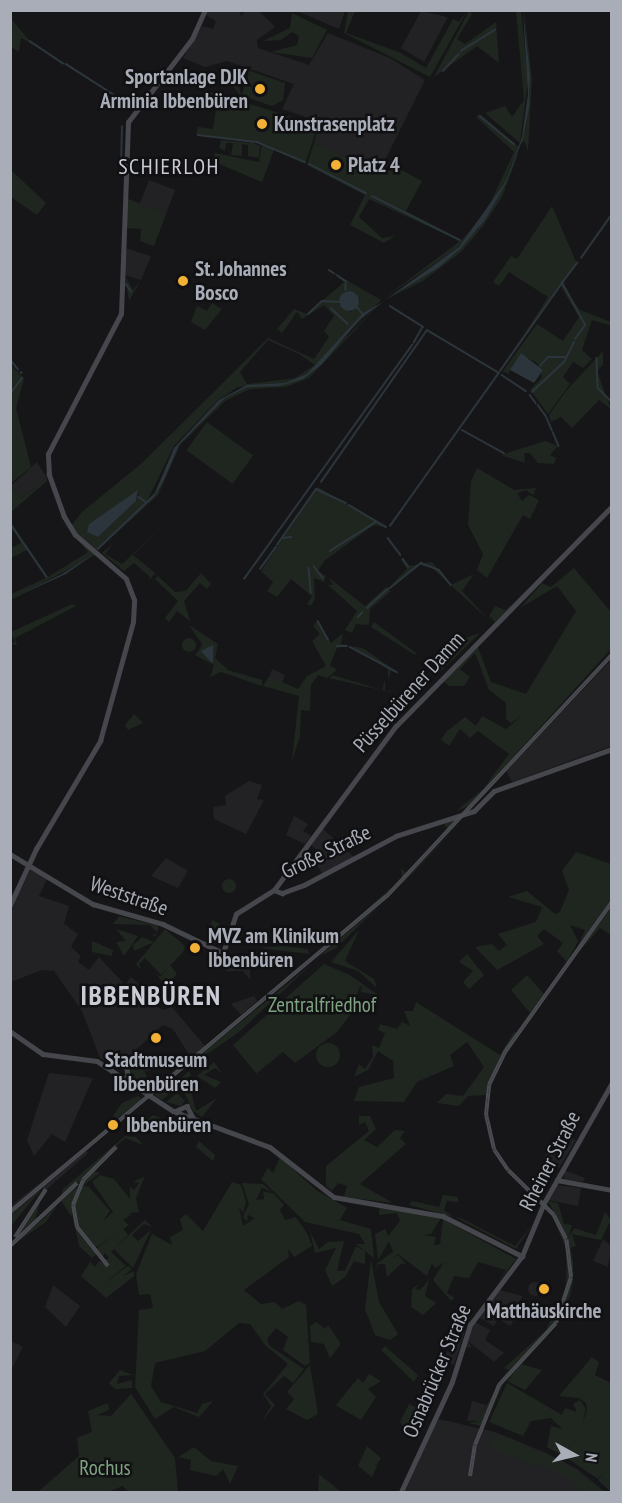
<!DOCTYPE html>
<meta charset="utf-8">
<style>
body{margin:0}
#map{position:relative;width:622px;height:1503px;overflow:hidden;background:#161618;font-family:"PT Sans Narrow",sans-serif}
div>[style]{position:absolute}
.built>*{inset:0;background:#222225;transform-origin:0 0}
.round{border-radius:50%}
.green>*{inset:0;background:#1e261f;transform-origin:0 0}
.water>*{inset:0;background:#2c353c}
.stream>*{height:1.5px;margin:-0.75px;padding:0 0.75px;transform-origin:0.75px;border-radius:0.75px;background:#2c353c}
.secondary>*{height:4.5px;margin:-2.25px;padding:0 2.25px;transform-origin:2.25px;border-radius:2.25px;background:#45474d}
.rail>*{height:4px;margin-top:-2px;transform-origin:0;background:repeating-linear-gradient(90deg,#111113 0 4.5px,#4a4c52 0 9px);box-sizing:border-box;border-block:2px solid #4a4c52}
.dots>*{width:16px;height:16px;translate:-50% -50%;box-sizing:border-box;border:3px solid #111113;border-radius:50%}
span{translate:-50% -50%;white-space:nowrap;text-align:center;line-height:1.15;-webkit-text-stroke:5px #111113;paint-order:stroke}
.poi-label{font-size:21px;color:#a8adb8;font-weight:700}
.right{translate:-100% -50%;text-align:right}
.left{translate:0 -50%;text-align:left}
.street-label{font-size:21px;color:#a8adb8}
.park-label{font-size:21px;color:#7fa381}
.neighbourhood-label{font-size:22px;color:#c9ccd4;letter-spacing:1.5px}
.district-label{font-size:27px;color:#c9ccd4;font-weight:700;letter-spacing:1.5px}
.frame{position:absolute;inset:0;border:12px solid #a8adb8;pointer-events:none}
.north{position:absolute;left:544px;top:1425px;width:60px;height:60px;-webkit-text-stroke:4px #111113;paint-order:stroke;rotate:98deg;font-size:16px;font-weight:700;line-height:24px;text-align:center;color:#a8adb8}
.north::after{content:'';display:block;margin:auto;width:21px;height:27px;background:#a8adb8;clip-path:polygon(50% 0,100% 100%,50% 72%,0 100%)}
</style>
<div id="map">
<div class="built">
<i style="clip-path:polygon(207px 11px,240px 11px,241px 17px,245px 11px,259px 11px,275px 27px,257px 40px,258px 48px,309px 65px,328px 33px,390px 58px,425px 80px,379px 172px,314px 143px,320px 122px,282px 109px,294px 84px,227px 61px,205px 67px,183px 58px,202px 26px,213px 29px,216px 21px,206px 15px)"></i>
<i style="clip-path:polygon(297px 11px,345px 11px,339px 29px)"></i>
<i style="clip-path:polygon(421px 11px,448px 17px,424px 62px,401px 48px)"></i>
<i style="left:149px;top:180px;width:28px;height:26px;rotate:21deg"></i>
<i style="clip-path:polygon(125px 248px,151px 256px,141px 280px,125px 275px)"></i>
<i style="clip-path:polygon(37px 462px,47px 478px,21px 499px,11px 486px)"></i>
<i style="clip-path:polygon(611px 660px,611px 746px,512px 782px,506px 771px)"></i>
<i style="clip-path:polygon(272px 669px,285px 675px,281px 685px,268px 682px)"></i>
<i style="clip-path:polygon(249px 781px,262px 785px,257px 799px,264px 800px,246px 834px,214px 819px,213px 807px,226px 805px,225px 796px)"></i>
<i style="clip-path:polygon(294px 816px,308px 824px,303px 831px,311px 836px,305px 844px,286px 835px)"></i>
<i style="clip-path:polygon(323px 829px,355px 858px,323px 874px,312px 859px,319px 852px,311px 845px)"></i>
<i style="clip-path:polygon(166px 858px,188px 871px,178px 888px,151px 876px)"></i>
<i style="clip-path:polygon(31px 869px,47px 879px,39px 896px,69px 906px,64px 924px,78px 934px,71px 947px,81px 956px,78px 962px,89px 970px,99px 957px,125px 985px,131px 977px,150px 993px,144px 1000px,163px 1010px,172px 1007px,205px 1046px,191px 1058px,173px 1029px,163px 1025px,117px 1067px,100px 1058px,82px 1011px,54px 971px,42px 970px,11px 982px,10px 910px)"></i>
<i style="clip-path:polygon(611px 899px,611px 904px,519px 1031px,562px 970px)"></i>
<i style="clip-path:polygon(240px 957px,250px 966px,250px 980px,243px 971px,225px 971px)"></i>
<i style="clip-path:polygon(254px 996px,257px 1001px,241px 1015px,231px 1004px)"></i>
<i class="round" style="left:140px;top:1057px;width:14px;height:14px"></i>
<i style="clip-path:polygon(49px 1073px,93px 1078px,65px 1142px,52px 1134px,34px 1156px,27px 1140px)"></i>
<i style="clip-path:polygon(563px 1127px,574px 1128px,570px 1137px,576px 1140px,559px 1168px,543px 1159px)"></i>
<i style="clip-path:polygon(489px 1138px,509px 1169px,542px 1201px,507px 1170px)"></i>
<i style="clip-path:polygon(83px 1148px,88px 1153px,46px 1190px,32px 1212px,44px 1187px,11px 1216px,11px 1206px)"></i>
<i style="clip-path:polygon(564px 1170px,585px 1178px,583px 1182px,564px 1179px)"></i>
<i style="clip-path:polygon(557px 1185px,581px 1188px,578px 1206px,548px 1200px)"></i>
<i style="clip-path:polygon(547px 1204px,561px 1225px,569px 1248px,572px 1272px,568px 1299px,563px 1312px,551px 1330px,505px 1377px,480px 1425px,502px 1378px,549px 1330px,565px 1303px,567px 1251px)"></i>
<i style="clip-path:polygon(603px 1239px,611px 1246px,608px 1267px,593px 1261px)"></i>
<i class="round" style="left:528px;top:1282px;width:14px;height:14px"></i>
<i style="clip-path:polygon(53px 1285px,80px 1306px,66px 1327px,45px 1307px)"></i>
<i style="clip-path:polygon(499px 1290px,522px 1296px,511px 1326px,498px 1319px,494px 1326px,478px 1317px)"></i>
<i style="clip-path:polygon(475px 1322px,490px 1330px,485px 1340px,504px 1353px,494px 1362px,468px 1341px,472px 1347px,464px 1348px)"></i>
<i style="clip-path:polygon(459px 1327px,465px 1331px,454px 1365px,443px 1360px)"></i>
<i style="clip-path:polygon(11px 1341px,23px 1347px,11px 1370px)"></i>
<i style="clip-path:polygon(472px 1401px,486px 1405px,478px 1420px,467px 1421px)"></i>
<i style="clip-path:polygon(438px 1419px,495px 1432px,546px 1453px,577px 1469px,605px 1492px,405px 1492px)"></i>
</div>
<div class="green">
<i style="clip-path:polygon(524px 10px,532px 80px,528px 151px,524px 141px,521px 144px,530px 92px)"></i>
<i style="clip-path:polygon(348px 11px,355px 11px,346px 33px,399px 52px,426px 68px,453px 19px,459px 22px,467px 11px,430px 77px,344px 33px)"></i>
<i style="clip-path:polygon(469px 11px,472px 14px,457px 39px,465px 44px,496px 22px,499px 63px,477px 46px,434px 77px)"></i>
<i style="clip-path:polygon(516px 11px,521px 11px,528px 80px,520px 143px,485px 113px,505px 106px,512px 117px,524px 100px)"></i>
<i style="clip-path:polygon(292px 13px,327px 30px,312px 58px,271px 52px,297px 45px,299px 36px,292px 32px,281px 40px,263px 41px,290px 28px)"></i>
<i style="clip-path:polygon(11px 19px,30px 41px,134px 108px,25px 40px,21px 38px,19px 52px,11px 47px)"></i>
<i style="clip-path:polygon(evenodd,236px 66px,239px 74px,244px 69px,285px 83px,283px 100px,272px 106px,240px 95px,232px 85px,238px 75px,236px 66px,249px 73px,242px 94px,241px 94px,237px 81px,249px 73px)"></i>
<i style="clip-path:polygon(204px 90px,318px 125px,305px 164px,274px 150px,262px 182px,212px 161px,215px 153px,259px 162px,262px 144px,270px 145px,196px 134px,198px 127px,213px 129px,216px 109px,201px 107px)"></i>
<i style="clip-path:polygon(480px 114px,519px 147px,499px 194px,459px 247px,383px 299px,460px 241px,369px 199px,359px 217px,382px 238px,395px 236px,384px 243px,350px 225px,365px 195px,307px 165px,314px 143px,382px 173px,388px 163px,422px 181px,406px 211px,462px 240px,487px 210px,514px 152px,476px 117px)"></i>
<i style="clip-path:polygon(221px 140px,253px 143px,260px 146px,259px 158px,248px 156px,248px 145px,242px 144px,242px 156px,231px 155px,233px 143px,226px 143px,225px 151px,219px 148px)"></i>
<i style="clip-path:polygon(519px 152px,502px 197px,483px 226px,461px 252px,423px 281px,385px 300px,438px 268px,478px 229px)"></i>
<i style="clip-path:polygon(10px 169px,46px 203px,37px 215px,11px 197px)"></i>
<i style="clip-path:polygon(126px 198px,166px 214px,154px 246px,140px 241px,141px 229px,125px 228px)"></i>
<i style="clip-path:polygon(552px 206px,577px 264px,563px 282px,568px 294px,580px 310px,611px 322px,612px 326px,592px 320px,582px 350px,592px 359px,583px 368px,573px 362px,563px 377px,570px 384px,548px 414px,530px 390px,542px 377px,538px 364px,521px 354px,508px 374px,503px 371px,537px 324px,563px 341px,579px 317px,560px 285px,501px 370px,548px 297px,509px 272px,499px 286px,493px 282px,511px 256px,517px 259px)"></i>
<i style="clip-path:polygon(evenodd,329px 270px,381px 300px,307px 374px,285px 383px,238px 387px,218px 400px,174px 446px,147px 501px,96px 549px,77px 533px,71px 526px,82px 512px,141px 464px,268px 338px,314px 359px,329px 337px,324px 331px,334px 316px,324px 305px,302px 319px,297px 312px,282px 333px,277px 329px,294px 309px,307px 314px,344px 282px,329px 270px,346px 290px,360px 300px,351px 312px,337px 303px,346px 290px,329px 270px,268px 340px,299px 354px,315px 365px,295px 378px,247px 384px,240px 372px,268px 340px,329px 270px,139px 492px,136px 501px,98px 537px,89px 524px,139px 492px)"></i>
<i style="clip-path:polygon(125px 276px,133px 290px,141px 280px,129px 301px)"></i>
<i style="clip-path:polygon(382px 302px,309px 378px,286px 387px,250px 389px,225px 401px,180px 445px,158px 495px,98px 550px,154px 497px,179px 445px,225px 398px,248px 387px,303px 379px)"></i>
<i style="clip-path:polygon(212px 303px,222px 309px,205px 330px,191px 322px,197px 306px,207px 311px)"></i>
<i style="clip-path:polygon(603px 351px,603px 365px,597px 371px,611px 409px,599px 400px,572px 428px,561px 417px,551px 422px,549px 415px,566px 391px)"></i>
<i style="clip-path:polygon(10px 363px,24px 379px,16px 408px,31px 467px,11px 483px)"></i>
<i style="left:207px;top:422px;width:57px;height:35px;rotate:36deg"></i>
<i style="clip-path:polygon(545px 441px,558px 446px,550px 455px,556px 458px,554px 464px,538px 463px,530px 453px,524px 453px,525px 463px,501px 455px)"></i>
<i style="clip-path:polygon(477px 468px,514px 490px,536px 488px,533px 495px,526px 490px,517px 493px,522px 501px,529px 495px,539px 500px,530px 519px,523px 515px,487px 578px,477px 570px,483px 554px,468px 525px,471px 481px)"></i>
<i style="clip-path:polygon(47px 478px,47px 481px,11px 512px,11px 486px,21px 499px)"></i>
<i style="clip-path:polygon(318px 487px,387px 528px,374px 525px,324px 561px,318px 571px,326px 576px,324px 582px,314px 578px,315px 599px,311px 606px,307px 604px,312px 596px,291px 579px,277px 597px,267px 591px,273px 582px,261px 571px)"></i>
<i style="clip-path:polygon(172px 518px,133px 555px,155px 573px,148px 582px,150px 577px,134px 563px,124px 571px,102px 553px,114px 543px,105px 554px,122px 564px)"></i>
<i style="clip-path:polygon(61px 520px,95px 555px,11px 600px,11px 594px,46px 578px,27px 550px,11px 558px,11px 548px,21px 543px,10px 521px,48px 577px,88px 552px)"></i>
<i style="clip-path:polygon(400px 558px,410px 566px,432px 562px,451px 585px,474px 574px,462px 591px,490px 621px,432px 568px,419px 565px,389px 587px,407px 569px)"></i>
<i style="clip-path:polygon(574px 568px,611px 612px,611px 649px,469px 806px,456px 811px,483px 789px,509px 754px,478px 731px,470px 738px,460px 729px,449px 746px,441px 740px,446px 732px,465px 717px,476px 726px,482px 716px,506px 729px,521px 716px,511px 723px,506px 719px,506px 703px,489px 690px,475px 653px,460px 669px,470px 677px,464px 686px,449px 686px,441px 679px,477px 645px,491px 682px,526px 694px,576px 611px,557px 586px,520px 608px,542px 583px,551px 587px)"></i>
<i style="clip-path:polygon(201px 573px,211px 584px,207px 589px,200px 583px,184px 601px,190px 621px,177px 611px,169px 622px,165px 618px,178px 601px,155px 579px,158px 576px,175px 592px,186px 591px)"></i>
<i style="clip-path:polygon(329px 578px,365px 606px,386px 587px,391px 591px,370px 609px,369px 625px,356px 624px,352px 633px,345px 630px,357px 611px,328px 585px,333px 585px)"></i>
<i style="clip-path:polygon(72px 604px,76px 606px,15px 638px,17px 645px,11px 644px,15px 642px,11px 632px)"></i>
<i style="clip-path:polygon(513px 604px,495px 622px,489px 616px,495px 606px,505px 610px)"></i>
<i style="clip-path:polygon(318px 620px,331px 643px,343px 633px,341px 644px,348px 645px,337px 648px,330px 665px,337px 670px,327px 678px,318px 675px,311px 685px,310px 711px,301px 710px,300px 736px,292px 761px,299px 696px,263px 686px,269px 676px,298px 689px,307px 676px,326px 666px,312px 641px,320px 634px,313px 626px)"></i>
<i style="clip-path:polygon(374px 622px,416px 653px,415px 655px,371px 627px)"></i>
<i style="clip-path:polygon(189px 625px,218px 644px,215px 658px,228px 670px,262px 680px,262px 686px,221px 672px,210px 677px,214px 665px,195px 655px,203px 645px,199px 649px,202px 644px)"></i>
<i style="clip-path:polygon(480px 633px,438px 674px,417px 656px,438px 672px,461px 645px,457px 641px)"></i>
<i class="round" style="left:182px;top:638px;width:14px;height:14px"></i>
<i style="clip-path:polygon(350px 646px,363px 648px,400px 674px,391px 671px,388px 680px,388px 669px)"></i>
<i style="clip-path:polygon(333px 675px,382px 690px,385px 680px,385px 690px,394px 693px,329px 678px)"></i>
<i style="clip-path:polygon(134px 714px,143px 723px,128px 730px,125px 725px)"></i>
<i style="clip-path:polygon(462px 815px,418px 861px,396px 885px,378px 902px,337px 936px,402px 878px,401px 868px,406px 873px,412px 868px,447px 828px,444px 824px)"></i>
<i style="clip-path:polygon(468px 815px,413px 873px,336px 948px,318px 957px,379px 906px)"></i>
<i style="clip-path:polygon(576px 852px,611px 864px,611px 899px,577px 949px,585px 930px,570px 925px,578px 941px,567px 962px,557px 951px,563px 943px,544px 929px,537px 936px,544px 944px,497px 970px,475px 947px,492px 944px,499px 951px,507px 945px,498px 934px,536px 922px,542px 907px,508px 897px,527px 891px,555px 914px,560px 912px,569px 890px,562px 871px)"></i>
<i class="round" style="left:222px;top:879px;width:14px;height:14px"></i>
<i style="clip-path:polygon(611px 904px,611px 935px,600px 928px,577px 954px)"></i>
<i style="clip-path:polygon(119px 916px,158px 926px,158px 930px,155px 936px,152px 936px,157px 932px,150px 925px,113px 924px)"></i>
<i style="clip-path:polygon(212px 920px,220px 924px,213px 942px,207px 939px)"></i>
<i style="clip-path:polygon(116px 929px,138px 936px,124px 956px,116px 942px,126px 941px)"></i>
<i style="clip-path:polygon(165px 929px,185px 946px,183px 952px,161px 975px,145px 958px,139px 964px,142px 970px,136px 964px)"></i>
<i style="clip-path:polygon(359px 930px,345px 961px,374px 979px,377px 988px,358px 971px,331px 962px)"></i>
<i style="clip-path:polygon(142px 937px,154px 942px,134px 951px,133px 945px)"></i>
<i style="clip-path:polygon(92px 941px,113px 950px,112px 956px,92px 952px)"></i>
<i style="clip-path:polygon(283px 946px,307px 949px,310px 954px,259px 948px)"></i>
<i style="clip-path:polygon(467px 954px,484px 975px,469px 989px,463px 982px,473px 971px,459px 962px)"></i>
<i style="clip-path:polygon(313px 963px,239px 1032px,200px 1059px,199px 1056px)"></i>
<i style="clip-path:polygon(324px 964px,350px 975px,378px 995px,361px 992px,362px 987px,371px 990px,360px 986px,350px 1015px,337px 1032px,295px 1063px,283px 1052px,257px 1073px,259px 1077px,233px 1045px)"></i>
<i style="clip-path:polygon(170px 965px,177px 974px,166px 987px,157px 975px,161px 976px)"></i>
<i style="clip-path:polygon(527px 975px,544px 994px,530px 1013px,511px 990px)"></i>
<i style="clip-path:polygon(416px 1002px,500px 1055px,514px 1032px,518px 1033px,501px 1055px,486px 1095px,468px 1096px,459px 1106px,437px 1103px,446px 1094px,463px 1096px,484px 1067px,467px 1042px,450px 1055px,454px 1066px,417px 1082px,404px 1102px,354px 1101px,359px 1087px,394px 1078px,393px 1061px,378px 1051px,368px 1070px,354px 1077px,359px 1064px,365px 1069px,373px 1057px,372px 1045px,379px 1048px,385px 1033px,378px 1030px,380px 1024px,397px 1029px,402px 1022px,410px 1026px,404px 1011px,413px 1011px)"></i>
<i class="round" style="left:316px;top:1043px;width:24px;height:24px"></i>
<i style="clip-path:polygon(138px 1054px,145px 1056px,142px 1064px,148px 1080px,140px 1086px,129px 1077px,129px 1066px)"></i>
<i style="clip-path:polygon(191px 1057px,150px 1092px,142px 1087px,151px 1078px,158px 1083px)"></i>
<i style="clip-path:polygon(197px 1058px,163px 1088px,166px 1092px,189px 1071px,191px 1075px,162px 1100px,154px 1095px)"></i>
<i style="clip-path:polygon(214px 1062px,222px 1073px,215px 1068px,204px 1075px,221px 1082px,215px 1088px,197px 1076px)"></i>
<i style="clip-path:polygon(189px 1084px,196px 1111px,217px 1098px,202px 1117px,193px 1111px,183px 1090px)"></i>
<i style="clip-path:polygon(177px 1093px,185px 1101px,181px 1106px,166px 1102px)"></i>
<i style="clip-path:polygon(138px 1096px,142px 1099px,116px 1119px,113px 1116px,122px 1103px)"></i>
<i style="clip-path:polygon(153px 1115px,177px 1124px,181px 1129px,177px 1133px,170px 1125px,147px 1120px)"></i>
<i style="clip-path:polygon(359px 1116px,370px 1116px,376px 1129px,364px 1140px,377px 1147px,395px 1130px,405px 1131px,400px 1138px,406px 1144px,360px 1184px,393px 1203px,344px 1197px,347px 1186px,338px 1183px,332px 1191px,326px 1186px,326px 1166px,369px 1131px,365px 1122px,359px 1125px)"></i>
<i style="clip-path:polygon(125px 1136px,136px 1137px,143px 1145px,125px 1138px,60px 1200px,63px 1189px)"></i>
<i style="clip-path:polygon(199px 1141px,215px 1155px,213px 1161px,196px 1147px)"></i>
<i style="clip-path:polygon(280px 1157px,316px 1190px,347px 1208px,340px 1220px,371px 1229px,374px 1258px,356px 1244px,365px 1244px,359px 1234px,305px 1222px,261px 1179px,268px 1168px,273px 1173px)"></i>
<i style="clip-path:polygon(99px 1163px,93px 1171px,100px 1173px,83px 1186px,89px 1187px,110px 1211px,103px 1221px,113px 1212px,92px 1182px,100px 1175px,114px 1179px,130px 1199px,130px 1187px,134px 1190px,139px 1183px,133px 1182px,145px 1176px,136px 1198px,139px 1213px,133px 1212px,128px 1215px,133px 1214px,123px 1220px,129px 1225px,94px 1249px,78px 1228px,73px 1207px,80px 1184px)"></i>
<i style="clip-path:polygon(232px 1182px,241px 1185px,246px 1202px,243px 1213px,239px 1207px,243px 1226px,255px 1218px,248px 1215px,247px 1222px,243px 1217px,249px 1204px,242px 1183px,263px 1184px,272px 1192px,262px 1188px,256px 1200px,264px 1199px,263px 1191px,274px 1194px,284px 1205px,280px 1210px,285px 1220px,296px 1217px,308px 1235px,312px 1246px,294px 1257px,288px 1249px,289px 1257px,244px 1290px,261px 1304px,275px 1302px,282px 1309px,299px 1301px,306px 1305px,310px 1363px,305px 1366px,283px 1350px,288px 1337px,276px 1328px,267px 1339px,270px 1346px,304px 1369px,293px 1383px,284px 1376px,265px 1394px,275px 1405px,262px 1421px,271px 1406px,263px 1394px,288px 1364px,265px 1345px,250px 1324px,239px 1323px,205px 1351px,155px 1363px,151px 1386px,161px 1402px,197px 1413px,202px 1404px,213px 1401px,199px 1417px,174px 1407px,155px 1419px,135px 1387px,139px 1310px,153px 1308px,150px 1294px,139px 1295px,136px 1274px,152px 1234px,172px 1245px,170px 1237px,183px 1230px,180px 1219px,186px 1214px,203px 1231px)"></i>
<i style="clip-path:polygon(44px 1187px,33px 1199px,11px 1226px,11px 1216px)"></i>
<i style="clip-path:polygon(74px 1187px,77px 1189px,72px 1217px,61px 1201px)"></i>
<i style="clip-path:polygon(443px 1195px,458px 1197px,458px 1202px,447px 1201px,444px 1210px,454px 1217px,409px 1205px,412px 1201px,439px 1207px)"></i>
<i style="clip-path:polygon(41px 1197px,35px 1221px,57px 1203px,16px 1238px)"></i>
<i style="clip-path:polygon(548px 1201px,558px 1203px,564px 1224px,572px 1225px,568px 1239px)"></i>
<i style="clip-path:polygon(58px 1204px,46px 1222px,14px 1244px,43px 1219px)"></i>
<i style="clip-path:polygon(379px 1208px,441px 1218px,431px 1234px,424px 1235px,436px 1237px,434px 1245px,440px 1244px,443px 1219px,516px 1259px,496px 1285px,506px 1270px,478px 1262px,469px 1278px,454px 1276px,447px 1293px,455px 1298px,451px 1301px,433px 1280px,444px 1262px,436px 1268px,432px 1264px,427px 1276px,398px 1254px,390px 1260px,398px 1255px,407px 1265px,402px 1263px,387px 1277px,385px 1264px,378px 1264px,377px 1271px,377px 1263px,393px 1252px,389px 1241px,394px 1233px,378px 1260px,375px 1234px,385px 1229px,388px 1236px,400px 1221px,397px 1213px,379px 1215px)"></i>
<i style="clip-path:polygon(605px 1212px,611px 1220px,601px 1240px,572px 1234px,576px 1246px,571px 1248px,573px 1261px,573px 1282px,570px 1297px,566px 1303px,572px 1269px,567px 1240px,574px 1228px,596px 1235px)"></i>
<i style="clip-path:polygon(455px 1217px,463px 1219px,515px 1246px,533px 1224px,516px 1249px)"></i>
<i style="clip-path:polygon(145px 1220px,152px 1227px,144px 1224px,132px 1235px,138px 1241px,151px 1230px,133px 1268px,114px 1249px)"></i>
<i style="clip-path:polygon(74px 1222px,97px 1254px,92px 1258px,79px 1246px)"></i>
<i style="clip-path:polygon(123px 1228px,128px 1235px,111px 1252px,126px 1266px,103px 1284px,128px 1266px,132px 1269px,123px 1276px,134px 1271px,134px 1276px,106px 1298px,81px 1276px,90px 1262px,95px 1267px,99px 1261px,109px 1266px,104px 1260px,109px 1258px,105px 1253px,102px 1259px,96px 1249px)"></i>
<i style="clip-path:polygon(310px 1231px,319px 1249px,328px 1242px,344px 1241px,337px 1271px,345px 1271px,356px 1246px,365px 1251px,365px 1264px,354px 1261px,345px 1277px,332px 1286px,325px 1270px,336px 1248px,315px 1253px)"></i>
<i style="clip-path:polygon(371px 1259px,379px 1302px,398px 1334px,390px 1340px,375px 1335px,365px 1309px)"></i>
<i style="clip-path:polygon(429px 1280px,425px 1296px,436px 1303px,423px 1315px,411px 1307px,412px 1289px,419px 1284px,415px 1289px,420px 1290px)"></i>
<i style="clip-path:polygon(558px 1305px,563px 1307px,547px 1333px,509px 1370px,504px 1368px,546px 1330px)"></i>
<i style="clip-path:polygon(567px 1308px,549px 1334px,504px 1382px,485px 1425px,482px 1426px,505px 1377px)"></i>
<i style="clip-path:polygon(316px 1322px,325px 1329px,328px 1325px,341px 1344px,330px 1358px,324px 1344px,311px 1342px,310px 1326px)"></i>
<i style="clip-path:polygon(385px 1346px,418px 1375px,414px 1382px,381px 1350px)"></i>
<i style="clip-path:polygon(592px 1357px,599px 1362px,595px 1375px,611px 1383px,611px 1492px,598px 1480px,604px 1472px,598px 1479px,564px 1456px,575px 1440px,563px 1456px,547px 1447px,551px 1426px,562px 1429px,551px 1418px,531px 1421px,523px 1436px,489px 1422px,507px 1383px,562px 1415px,565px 1408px,577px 1412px,573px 1404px,580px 1400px,586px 1409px,582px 1423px,587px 1411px,586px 1403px,579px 1398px,559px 1396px)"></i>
<i style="clip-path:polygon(521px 1364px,542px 1370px,525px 1390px,507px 1381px)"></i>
<i style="clip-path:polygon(310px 1365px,318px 1414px,307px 1420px,286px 1409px,294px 1399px,287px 1392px)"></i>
<i style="clip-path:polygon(120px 1370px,133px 1375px,119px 1376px,117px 1384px,132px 1380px,132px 1388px,115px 1389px,109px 1383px)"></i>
<i style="clip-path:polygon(507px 1370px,480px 1426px,469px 1423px,480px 1421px,467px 1421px,478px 1420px)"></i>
<i style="clip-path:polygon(369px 1374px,381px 1381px,368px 1389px,376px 1397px,361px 1420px,318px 1395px,336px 1405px,358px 1378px,363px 1383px)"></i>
<i style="clip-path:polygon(131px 1394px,175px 1458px,178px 1492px,129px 1492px,123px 1486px,107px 1492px,38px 1492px,79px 1456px,77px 1438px,92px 1432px,88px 1411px,108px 1403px,109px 1410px,97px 1415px,111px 1416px)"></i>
<i style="clip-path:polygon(409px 1404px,426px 1412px,407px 1433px,400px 1422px)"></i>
<i style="clip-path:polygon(446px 1421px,478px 1428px,448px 1423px,431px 1457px)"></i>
<i style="clip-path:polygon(481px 1431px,509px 1438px,563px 1461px,604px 1492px,585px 1492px,559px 1473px,499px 1453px,489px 1447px,493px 1435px)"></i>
<i style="clip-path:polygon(367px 1446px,381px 1458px,377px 1465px,372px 1463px,377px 1466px,372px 1477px,358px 1466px)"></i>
<i style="clip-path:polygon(194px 1447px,211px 1461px,238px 1466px,230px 1484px,223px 1469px,216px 1476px,190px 1470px,191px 1460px,178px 1457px)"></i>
<i style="clip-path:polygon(319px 1474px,341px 1492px,318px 1492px)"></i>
</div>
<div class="water">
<i style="clip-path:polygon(523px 11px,530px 75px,529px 107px,523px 138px,507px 181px,485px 220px,460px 249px,438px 268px,385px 300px,459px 247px,506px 181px,522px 137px,528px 94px)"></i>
<i class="round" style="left:339px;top:291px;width:20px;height:20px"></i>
<i style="clip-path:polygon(383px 302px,359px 320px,322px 364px,303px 379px,279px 386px,248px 387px,225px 398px,179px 445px,164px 480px,154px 497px,98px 550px,96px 549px,155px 493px,174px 448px,219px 400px,247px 385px,285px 383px,307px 374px,363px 313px)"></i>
<i style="clip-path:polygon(521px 353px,543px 370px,534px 383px,510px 370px)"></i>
<i style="clip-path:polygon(138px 490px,136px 501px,98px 537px,87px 532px,89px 524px)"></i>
<i style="clip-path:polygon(94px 554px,66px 574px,11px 599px,62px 574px)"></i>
<i style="clip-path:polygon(213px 645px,213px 662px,211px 662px,201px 651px)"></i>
</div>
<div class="stream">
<i style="left:30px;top:41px;width:40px;rotate:34deg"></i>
<i style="left:461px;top:51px;width:40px;rotate:-32deg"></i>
<i style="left:66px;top:64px;width:80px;rotate:32.7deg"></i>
<i style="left:443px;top:71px;width:23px;rotate:-47deg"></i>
<i style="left:480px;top:116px;width:44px;rotate:39.5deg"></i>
<i style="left:198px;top:135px;width:59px;rotate:6.8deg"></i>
<i style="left:257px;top:142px;width:52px;rotate:22.6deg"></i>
<i style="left:309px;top:164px;width:64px;rotate:27deg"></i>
<i style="left:121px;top:167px;width:40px;rotate:-88.6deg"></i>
<i style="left:372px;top:196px;width:98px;rotate:26.6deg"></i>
<i style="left:581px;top:258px;width:54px;rotate:-54.8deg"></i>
<i style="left:329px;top:270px;width:6px;rotate:31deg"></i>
<i style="left:337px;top:275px;width:12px;rotate:35deg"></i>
<i style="left:126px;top:284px;width:9px;rotate:54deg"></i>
<i style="left:346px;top:284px;width:6px;rotate:90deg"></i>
<i style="left:390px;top:306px;width:39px;rotate:32deg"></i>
<i style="left:423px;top:327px;width:18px;rotate:119deg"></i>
<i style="left:357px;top:307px;width:8px;rotate:50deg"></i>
<i style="left:331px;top:308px;width:23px;rotate:43deg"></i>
<i style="left:308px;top:314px;width:19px;rotate:-43deg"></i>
<i style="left:322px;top:301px;width:17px;rotate:3deg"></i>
<i style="left:575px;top:339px;width:17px;rotate:-54deg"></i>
<i style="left:585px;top:325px;width:48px;rotate:-118.7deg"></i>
<i style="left:562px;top:283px;width:25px;rotate:-53deg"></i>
<i style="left:597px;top:358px;width:30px;rotate:88deg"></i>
<i style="left:598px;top:388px;width:20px;rotate:45deg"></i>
<i style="left:10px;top:359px;width:13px;rotate:51deg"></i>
<i style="left:540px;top:366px;width:12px;rotate:-48deg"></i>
<i style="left:548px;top:357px;width:17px"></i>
<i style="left:500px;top:371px;width:108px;rotate:-54.8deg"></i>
<i style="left:21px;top:372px;width:1px;rotate:45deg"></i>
<i style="left:502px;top:375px;width:29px;rotate:34deg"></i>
<i style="left:532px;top:392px;width:44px;rotate:-43.2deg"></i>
<i style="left:564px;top:362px;width:22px;rotate:-63deg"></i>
<i style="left:10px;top:394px;width:20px;rotate:-53deg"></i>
<i style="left:530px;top:395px;width:10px;rotate:53deg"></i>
<i style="left:538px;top:405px;width:14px;rotate:54deg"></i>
<i style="left:547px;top:418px;width:13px;rotate:67deg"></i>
<i style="left:462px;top:430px;width:48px;rotate:28.7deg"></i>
<i style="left:553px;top:432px;width:15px;rotate:67deg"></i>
<i style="left:321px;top:482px;width:185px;rotate:-55.1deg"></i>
<i style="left:427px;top:330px;width:84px;rotate:30.8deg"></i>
<i style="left:139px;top:497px;width:9px;rotate:36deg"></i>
<i style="left:349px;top:505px;width:43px;rotate:30.7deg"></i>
<i style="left:10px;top:523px;width:65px;rotate:55.6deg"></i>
<i style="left:390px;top:526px;width:186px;rotate:-54.6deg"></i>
<i style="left:282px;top:538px;width:9px;rotate:-6deg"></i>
<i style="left:388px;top:538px;width:21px;rotate:53deg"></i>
<i style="left:277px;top:545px;width:68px;rotate:-55.1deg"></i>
<i style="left:316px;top:489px;width:33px;rotate:25deg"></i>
<i style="left:330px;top:551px;width:54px;rotate:-32.2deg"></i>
<i style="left:403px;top:559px;width:9px;rotate:54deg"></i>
<i style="left:314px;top:566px;width:15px;rotate:53deg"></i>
<i style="left:309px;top:568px;width:25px;rotate:85deg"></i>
<i style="left:260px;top:569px;width:27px;rotate:-54deg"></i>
<i style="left:244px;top:579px;width:288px;rotate:-54.3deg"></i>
<i style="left:390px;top:588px;width:40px;rotate:-39deg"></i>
<i style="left:421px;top:563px;width:19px;rotate:21deg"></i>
<i style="left:439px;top:570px;width:19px;rotate:51deg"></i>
<i style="left:373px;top:602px;width:20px;rotate:-41deg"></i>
<i style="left:367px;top:608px;width:7px;rotate:-45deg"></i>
<i style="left:358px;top:617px;width:6px;rotate:-45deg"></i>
<i style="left:318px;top:621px;width:21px;rotate:61deg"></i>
<i style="left:337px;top:646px;width:10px"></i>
<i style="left:350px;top:647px;width:53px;rotate:28deg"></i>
</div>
<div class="secondary">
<i style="left:10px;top:854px;width:97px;rotate:31.1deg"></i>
<i style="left:93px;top:904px;width:73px;rotate:15.9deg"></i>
<i style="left:163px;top:924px;width:67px;rotate:25.8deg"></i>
<i style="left:223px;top:953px;width:41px;rotate:-71.6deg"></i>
<i style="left:236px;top:914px;width:45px;rotate:-32.3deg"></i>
<i style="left:274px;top:890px;width:204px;rotate:-53.4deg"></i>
<i style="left:396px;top:726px;width:308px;rotate:-45.5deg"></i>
<i style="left:274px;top:890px;width:9px;rotate:21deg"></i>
<i style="left:282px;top:893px;width:23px;rotate:-20deg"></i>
<i style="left:304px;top:885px;width:104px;rotate:-28deg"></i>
<i style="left:396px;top:836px;width:82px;rotate:-17.8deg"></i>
<i style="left:474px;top:811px;width:28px;rotate:-45deg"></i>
<i style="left:494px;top:791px;width:125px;rotate:-19.6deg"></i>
<i style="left:10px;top:905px;width:62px;rotate:-65.1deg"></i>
<i style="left:36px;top:849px;width:126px;rotate:-59.3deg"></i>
<i style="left:100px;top:741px;width:123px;rotate:-74.5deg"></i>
<i style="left:133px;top:622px;width:22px;rotate:-87deg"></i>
<i style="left:134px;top:600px;width:22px;rotate:-111deg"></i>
<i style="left:126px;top:579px;width:67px;rotate:-139.2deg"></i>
<i style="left:75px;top:535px;width:21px;rotate:-121deg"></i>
<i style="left:64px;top:517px;width:45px;rotate:-109.7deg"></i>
<i style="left:49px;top:475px;width:21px;rotate:-93deg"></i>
<i style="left:48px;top:454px;width:158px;rotate:-62.5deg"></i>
<i style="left:121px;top:314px;width:192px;rotate:-87.9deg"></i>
<i style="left:128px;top:122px;width:105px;rotate:-52.4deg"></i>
<i style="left:192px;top:39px;width:32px;rotate:-66deg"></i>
<i style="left:10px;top:1031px;width:40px;rotate:34.9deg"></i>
<i style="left:43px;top:1054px;width:54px;rotate:7.4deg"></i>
<i style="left:97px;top:1061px;width:91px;rotate:33.3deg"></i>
<i style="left:173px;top:1111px;width:103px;rotate:20.4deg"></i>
<i style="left:270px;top:1147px;width:81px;rotate:38deg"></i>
<i style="left:334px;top:1197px;width:111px;rotate:9.9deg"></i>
<i style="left:443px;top:1216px;width:89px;rotate:26.9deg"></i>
<i style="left:126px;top:1063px;width:20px;rotate:81deg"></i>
<i style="left:175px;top:1111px;width:13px;rotate:-23deg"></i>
<i style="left:187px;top:1106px;width:15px;rotate:62deg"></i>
<i style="left:557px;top:1180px;width:56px;rotate:10.3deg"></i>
<i style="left:401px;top:1492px;width:121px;rotate:-65.1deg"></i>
<i style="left:452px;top:1382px;width:60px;rotate:-72.5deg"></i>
<i style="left:470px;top:1325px;width:86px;rotate:-53deg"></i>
<i style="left:522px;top:1256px;width:57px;rotate:-67.5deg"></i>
<i style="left:544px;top:1203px;width:138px;rotate:-60.5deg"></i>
</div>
<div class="rail">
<i style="left:10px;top:1212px;width:491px;rotate:-40deg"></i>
<i style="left:386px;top:897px;width:331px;rotate:-47deg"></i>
<i style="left:15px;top:1237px;width:57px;rotate:-57.1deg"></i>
<i style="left:10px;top:1246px;width:92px;rotate:-43.2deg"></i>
<i style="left:108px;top:1266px;width:50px;rotate:-128.5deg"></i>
<i style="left:77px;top:1227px;width:22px;rotate:-100deg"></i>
<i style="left:73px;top:1205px;width:27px;rotate:-68deg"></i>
<i style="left:83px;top:1180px;width:47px;rotate:-45deg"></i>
<i style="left:470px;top:1476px;width:31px;rotate:-81deg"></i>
<i style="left:475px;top:1445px;width:65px;rotate:-68.2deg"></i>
<i style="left:499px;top:1385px;width:84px;rotate:-47.4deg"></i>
<i style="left:556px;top:1323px;width:48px;rotate:-71.9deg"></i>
<i style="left:571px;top:1277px;width:38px;rotate:-97deg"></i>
<i style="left:566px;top:1239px;width:27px;rotate:-117deg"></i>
<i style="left:554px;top:1215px;width:64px;rotate:-135.6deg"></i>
<i style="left:508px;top:1170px;width:25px;rotate:-124deg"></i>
<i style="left:494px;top:1149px;width:35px;rotate:-103deg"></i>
<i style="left:486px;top:1115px;width:30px;rotate:-84deg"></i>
<i style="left:489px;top:1085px;width:37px;rotate:-64deg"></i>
<i style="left:505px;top:1052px;width:184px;rotate:-54.5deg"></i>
</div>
<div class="dots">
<i style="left:260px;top:89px;background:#f2b134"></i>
<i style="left:262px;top:124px;background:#f2b134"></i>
<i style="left:336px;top:165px;background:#f2b134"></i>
<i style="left:183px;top:281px;background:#f2b134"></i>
<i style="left:195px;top:948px;background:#f2b134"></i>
<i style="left:156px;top:1038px;background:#f2b134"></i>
<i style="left:113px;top:1125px;background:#f2b134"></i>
<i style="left:544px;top:1289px;background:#f2b134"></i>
</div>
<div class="poi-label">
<span class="right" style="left:248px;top:89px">Sportanlage DJK<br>Arminia Ibbenbüren</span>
<span class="left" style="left:274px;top:124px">Kunstrasenplatz</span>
<span class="left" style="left:348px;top:165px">Platz 4</span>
<span class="left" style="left:195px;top:281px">St. Johannes<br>Bosco</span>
<span class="left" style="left:208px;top:948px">MVZ am Klinikum<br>Ibbenbüren</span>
<span style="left:156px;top:1072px">Stadtmuseum<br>Ibbenbüren</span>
<span class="left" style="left:126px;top:1125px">Ibbenbüren</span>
<span style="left:544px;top:1311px">Matthäuskirche</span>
</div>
<div class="street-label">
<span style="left:409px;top:692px;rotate:-48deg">Püsselbürener Damm</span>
<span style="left:326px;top:852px;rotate:-26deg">Große Straße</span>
<span style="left:129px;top:896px;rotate:19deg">Weststraße</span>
<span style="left:550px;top:1161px;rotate:-63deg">Rheiner Straße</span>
<span style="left:437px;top:1371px;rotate:-67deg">Osnabrücker Straße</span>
</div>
<div class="park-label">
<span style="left:322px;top:1005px">Zentralfriedhof</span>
<span style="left:105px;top:1468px">Rochus</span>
</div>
<div class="neighbourhood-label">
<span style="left:169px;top:167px">SCHIERLOH</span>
</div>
<div class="district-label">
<span style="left:151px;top:996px">IBBENBÜREN</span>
</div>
<div class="frame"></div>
<div class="north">N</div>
</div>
